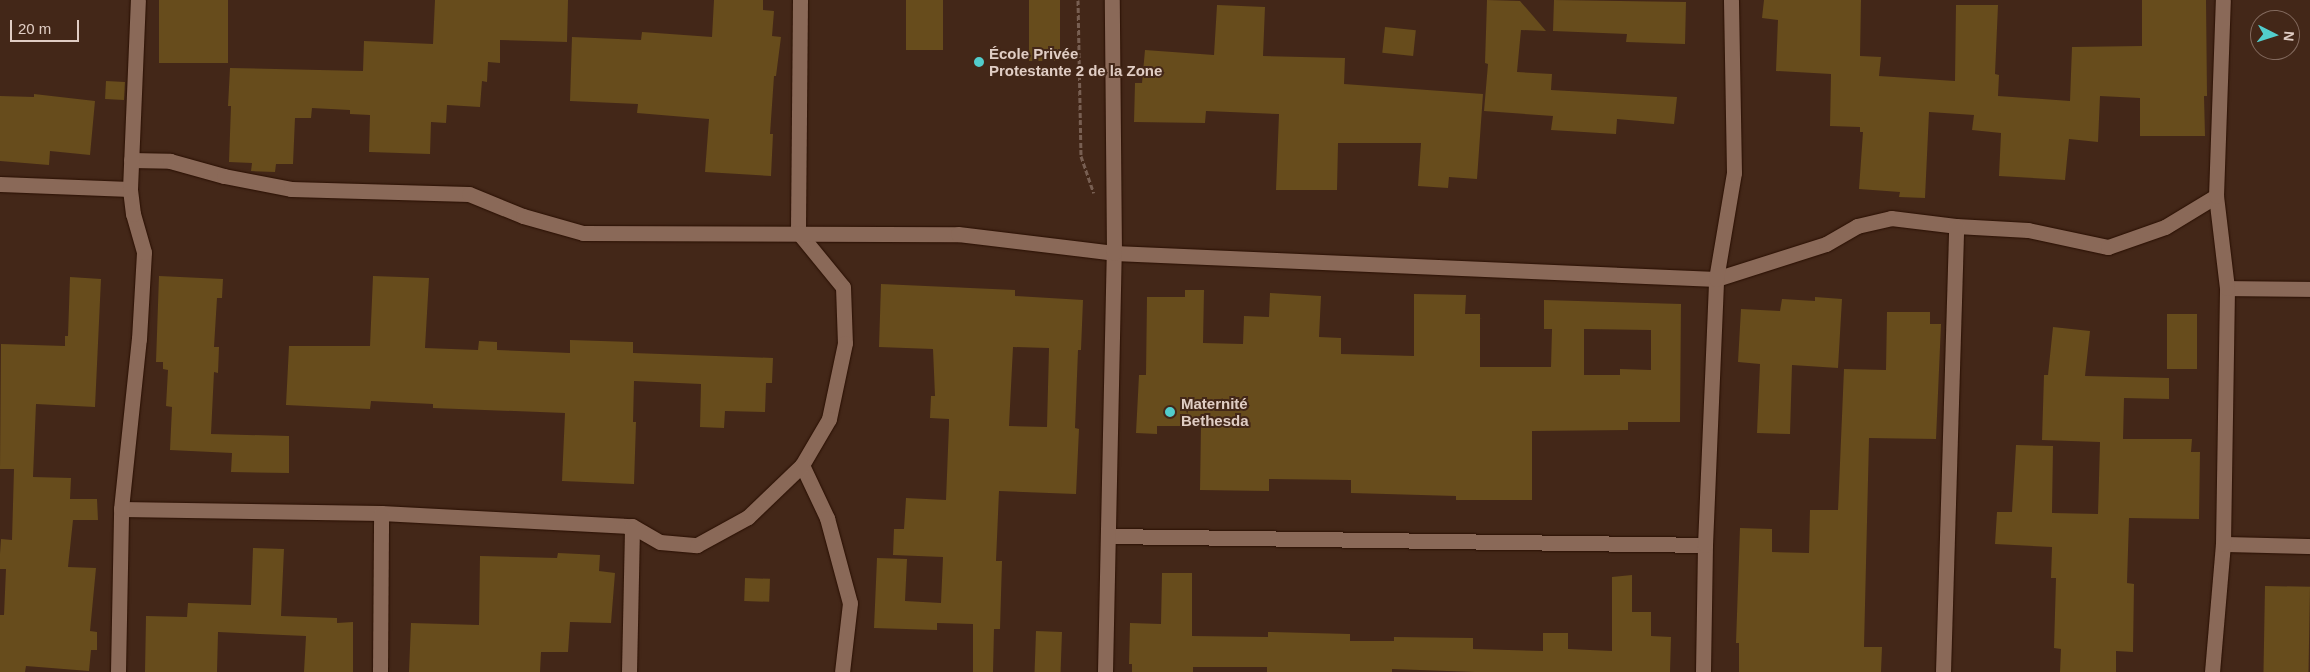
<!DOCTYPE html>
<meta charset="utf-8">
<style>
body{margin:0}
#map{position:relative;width:2310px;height:672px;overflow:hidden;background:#432718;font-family:Helvetica,sans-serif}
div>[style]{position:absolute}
.building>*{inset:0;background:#674c1c;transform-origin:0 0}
.path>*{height:3px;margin-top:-1.5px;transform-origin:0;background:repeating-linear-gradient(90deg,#785f52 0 5px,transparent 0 7.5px)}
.roads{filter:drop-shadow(0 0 1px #290f02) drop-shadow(0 0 1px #290f02)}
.street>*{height:15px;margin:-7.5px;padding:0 7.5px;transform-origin:7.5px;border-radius:7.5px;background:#8a6958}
.dots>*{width:14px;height:14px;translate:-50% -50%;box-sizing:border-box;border:2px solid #432718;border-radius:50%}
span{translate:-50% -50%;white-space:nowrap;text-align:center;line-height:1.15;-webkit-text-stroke:4px #432718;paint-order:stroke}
.poi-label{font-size:15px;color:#e0cdc4;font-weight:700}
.left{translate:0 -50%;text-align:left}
.north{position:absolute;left:2250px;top:10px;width:50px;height:50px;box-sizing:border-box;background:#432718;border:1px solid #82695d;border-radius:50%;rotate:95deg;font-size:14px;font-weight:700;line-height:20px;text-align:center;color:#e0cdc4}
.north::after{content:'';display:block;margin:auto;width:18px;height:22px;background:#52cdcc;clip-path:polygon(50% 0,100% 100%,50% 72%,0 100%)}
.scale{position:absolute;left:10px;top:20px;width:69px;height:22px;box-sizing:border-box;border:2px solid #e0cdc4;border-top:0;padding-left:6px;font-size:15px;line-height:18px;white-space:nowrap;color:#e0cdc4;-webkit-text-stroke:4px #432718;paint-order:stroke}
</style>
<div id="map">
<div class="building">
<i style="left:159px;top:0;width:69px;height:63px"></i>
<i style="clip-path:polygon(435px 0,568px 0,567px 42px,500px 40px,500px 63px,488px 62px,487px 82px,482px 81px,480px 107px,447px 105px,446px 123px,431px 122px,430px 154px,369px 152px,370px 115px,350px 114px,350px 110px,312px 108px,311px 118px,295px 118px,293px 164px,276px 164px,275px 172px,251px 171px,252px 163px,229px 162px,231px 106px,228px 106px,230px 68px,363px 71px,364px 41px,433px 44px)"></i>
<i style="clip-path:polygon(714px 0,763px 0,763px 10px,774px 11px,772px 36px,781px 37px,776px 76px,774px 76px,770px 134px,773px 134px,771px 176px,705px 172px,709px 119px,637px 113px,638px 104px,570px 101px,572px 37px,641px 40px,642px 32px,712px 37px)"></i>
<i style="left:906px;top:0;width:37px;height:50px"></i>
<i style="left:1029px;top:0;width:31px;height:61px"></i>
<i style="clip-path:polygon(1487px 0,1520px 1px,1546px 31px,1521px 30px,1517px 72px,1552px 74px,1551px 90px,1677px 97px,1674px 124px,1617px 119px,1616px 134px,1551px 130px,1553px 116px,1484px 111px,1488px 64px,1485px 63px)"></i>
<i style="clip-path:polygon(1554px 0,1686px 2px,1685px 44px,1626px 42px,1627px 34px,1553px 31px)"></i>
<i style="clip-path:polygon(1764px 0,1861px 0,1860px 56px,1881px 57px,1879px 76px,1955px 81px,1956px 5px,1998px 5px,1995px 74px,1999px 75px,1998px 96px,2070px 101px,2072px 47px,2142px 46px,2142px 0,2206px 0,2207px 96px,2204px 96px,2205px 136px,2140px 136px,2140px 98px,2100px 96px,2098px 142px,2069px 139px,2065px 180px,1999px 176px,2001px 133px,1972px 130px,1974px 115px,1929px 112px,1925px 198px,1899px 197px,1900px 192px,1859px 189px,1863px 132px,1860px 132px,1860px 127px,1830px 126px,1831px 74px,1776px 71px,1778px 20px,1762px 18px)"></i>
<i style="clip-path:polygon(1217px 5px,1265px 7px,1263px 56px,1345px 58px,1344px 84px,1483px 94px,1477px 179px,1449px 177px,1448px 188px,1418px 186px,1421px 143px,1338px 143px,1337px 190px,1276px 190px,1279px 114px,1206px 111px,1205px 123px,1134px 122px,1135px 83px,1142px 83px,1145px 50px,1214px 55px)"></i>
<i style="left:1385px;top:27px;width:31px;height:26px;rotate:6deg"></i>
<i style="left:106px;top:81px;width:19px;height:18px;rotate:3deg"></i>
<i style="clip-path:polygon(34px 94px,95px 101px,90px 155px,50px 151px,49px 165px,0 161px,0 96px,34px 97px)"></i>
<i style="clip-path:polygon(159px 276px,223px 279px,222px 298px,217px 298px,214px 347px,219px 347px,218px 373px,214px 372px,211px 434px,289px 436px,289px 473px,231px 472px,232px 453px,170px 450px,172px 407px,166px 406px,168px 370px,163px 369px,163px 362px,156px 362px)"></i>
<i style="clip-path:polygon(373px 276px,429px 278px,425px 348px,478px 350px,479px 341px,497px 342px,497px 350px,570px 353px,570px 340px,633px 342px,633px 353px,773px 358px,772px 383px,766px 383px,765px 412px,725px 411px,724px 428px,700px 427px,701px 384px,634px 381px,633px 422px,636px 422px,634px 484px,562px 481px,565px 413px,433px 408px,433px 404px,371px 401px,370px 409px,286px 405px,289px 346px,370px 346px)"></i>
<i style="clip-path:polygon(70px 277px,101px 279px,95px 407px,36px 404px,33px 477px,71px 478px,70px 499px,97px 499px,98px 520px,73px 520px,68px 567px,96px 568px,90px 631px,97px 632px,97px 650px,91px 650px,89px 671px,26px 666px,25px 672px,0 672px,0 615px,4px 615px,6px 569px,0 569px,0 554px,1px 539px,12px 540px,14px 469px,0 469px,1px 344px,65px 346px,65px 336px,68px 336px)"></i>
<i style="clip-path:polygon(evenodd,881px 284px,1015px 290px,1015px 296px,1083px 300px,1081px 350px,1078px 350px,1075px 428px,1079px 429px,1076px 494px,999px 491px,996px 561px,1002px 561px,1000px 629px,994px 629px,993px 672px,973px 672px,973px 624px,937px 623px,937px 630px,874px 628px,877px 558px,907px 559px,905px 601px,941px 603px,943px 557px,893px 555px,894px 529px,904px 529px,906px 498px,946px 500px,949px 424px,949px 419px,930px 418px,931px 396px,935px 396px,933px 349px,879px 347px,881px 284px,1013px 347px,1049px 348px,1047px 427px,1009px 426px,1013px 347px)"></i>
<i style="clip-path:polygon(evenodd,1185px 290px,1204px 290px,1203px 343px,1243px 344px,1244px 316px,1269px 317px,1270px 293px,1321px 296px,1319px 337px,1341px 338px,1341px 354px,1414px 356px,1414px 294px,1466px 295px,1465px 314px,1480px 314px,1480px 367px,1551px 367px,1552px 329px,1544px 329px,1544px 300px,1681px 304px,1680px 422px,1628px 422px,1628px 430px,1532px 431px,1532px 500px,1456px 500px,1456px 496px,1351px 493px,1351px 480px,1269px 479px,1269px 491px,1200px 490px,1201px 426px,1157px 426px,1157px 434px,1136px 433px,1139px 375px,1146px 375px,1147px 297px,1185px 297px,1185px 290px,1584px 329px,1651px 330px,1651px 370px,1620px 369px,1620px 375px,1584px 375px,1584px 329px)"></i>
<i style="clip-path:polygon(1815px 297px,1842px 299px,1838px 368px,1792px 365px,1790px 434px,1757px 433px,1760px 364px,1738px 362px,1741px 309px,1780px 311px,1782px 299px,1815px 301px)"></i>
<i style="clip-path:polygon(1887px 312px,1930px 312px,1930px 324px,1941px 324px,1936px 439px,1869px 438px,1864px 647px,1882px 647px,1881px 672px,1739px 672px,1739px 643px,1736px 643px,1740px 528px,1772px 529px,1772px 552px,1809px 553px,1810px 510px,1838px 510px,1844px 369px,1886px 370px)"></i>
<i style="left:2167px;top:314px;width:30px;height:55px"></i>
<i style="clip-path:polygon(2053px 327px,2090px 331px,2085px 376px,2169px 378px,2169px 399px,2124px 398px,2123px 439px,2192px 439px,2191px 452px,2200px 452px,2199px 519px,2129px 518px,2127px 583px,2134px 584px,2133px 652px,2116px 651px,2116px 672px,2060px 672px,2061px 649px,2054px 648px,2056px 578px,2051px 578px,2052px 547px,1995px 544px,1997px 512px,2012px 512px,2016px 445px,2053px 446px,2052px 513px,2098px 514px,2100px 442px,2042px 440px,2044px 375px,2048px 375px)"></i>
<i style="clip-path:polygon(253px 548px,284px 549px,281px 616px,337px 618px,337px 623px,353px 622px,353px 672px,304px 672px,306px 636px,218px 632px,217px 672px,145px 672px,146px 616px,187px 617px,188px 603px,251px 605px)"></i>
<i style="clip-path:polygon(558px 553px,600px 555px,599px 571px,615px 573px,611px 623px,570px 622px,568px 652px,541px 652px,540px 672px,409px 672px,411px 623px,479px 625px,480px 556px,557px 558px)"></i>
<i style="clip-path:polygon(1162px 573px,1192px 573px,1192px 636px,1268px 637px,1268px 632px,1350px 634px,1350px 641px,1394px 641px,1394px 637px,1473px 638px,1473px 649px,1543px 651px,1543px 633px,1568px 633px,1568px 649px,1612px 651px,1612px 577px,1632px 575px,1632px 612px,1651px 612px,1651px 636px,1671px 637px,1670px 672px,1475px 672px,1392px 669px,1392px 672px,1267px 672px,1267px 667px,1193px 667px,1193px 672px,1132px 672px,1132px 664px,1129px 664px,1130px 623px,1161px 624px)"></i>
<i style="left:745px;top:578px;width:25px;height:23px;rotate:2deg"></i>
<i style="left:2265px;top:586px;width:45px;height:86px;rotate:1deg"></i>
<i style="left:1036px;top:631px;width:26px;height:41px;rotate:2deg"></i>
</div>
<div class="path">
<i style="left:1078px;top:0;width:156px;rotate:88.9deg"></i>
<i style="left:1081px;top:156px;width:39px;rotate:71deg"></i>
</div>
<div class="roads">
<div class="street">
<i style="left:800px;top:0;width:232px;rotate:90.5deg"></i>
<i style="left:798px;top:232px;width:71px;rotate:50.7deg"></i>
<i style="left:843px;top:287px;width:56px;rotate:88deg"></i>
<i style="left:845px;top:343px;width:78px;rotate:101.9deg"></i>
<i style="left:829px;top:419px;width:53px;rotate:120.4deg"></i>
<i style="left:802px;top:465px;width:59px;rotate:64.7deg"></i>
<i style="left:827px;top:518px;width:88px;rotate:74.9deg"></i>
<i style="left:850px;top:603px;width:69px;rotate:96.6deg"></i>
<i style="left:131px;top:160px;width:39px;rotate:1deg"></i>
<i style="left:170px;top:161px;width:56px;rotate:15.5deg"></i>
<i style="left:224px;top:176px;width:68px;rotate:11deg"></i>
<i style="left:291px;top:189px;width:178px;rotate:1.6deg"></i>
<i style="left:469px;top:194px;width:58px;rotate:22.2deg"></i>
<i style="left:523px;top:216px;width:62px;rotate:15.8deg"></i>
<i style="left:583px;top:233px;width:375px;rotate:0.2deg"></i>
<i style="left:958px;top:234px;width:157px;rotate:6.9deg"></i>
<i style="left:1114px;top:253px;width:603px;rotate:2.47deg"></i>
<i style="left:1716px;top:279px;width:115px;rotate:-17.7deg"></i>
<i style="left:1826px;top:244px;width:36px;rotate:-30deg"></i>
<i style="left:1857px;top:226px;width:35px;rotate:-13deg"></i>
<i style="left:1891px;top:218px;width:65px;rotate:7deg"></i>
<i style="left:1956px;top:226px;width:72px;rotate:3.2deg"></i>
<i style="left:2028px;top:230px;width:82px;rotate:12deg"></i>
<i style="left:2108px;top:247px;width:60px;rotate:-19.3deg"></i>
<i style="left:2165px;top:227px;width:60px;rotate:-31.3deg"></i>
<i style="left:0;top:184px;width:130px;rotate:2.2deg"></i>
<i style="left:2227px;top:288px;width:83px;rotate:0.7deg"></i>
<i style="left:121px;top:509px;width:260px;rotate:0.9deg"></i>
<i style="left:381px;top:513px;width:251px;rotate:3deg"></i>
<i style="left:632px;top:526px;width:32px;rotate:30deg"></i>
<i style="left:660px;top:542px;width:37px;rotate:5deg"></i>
<i style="left:697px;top:545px;width:58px;rotate:-28.8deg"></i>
<i style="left:748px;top:517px;width:75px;rotate:-43.9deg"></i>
<i style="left:1108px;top:536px;width:597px;rotate:0.86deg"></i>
<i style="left:2223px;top:544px;width:87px;rotate:1.3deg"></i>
<i style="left:118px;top:672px;width:163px;rotate:-88.9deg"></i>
<i style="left:121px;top:509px;width:171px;rotate:-84deg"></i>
<i style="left:139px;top:339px;width:87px;rotate:-86.7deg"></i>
<i style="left:144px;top:252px;width:40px;rotate:-106deg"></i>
<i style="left:133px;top:214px;width:25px;rotate:-97deg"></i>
<i style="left:130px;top:189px;width:189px;rotate:-87.6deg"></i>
<i style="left:380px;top:672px;width:159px;rotate:-89.6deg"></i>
<i style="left:629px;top:672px;width:146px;rotate:-88.8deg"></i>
<i style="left:1105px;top:672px;width:419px;rotate:-88.8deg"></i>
<i style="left:1114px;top:253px;width:253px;rotate:-90.5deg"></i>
<i style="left:1703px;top:672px;width:127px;rotate:-89.1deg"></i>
<i style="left:1705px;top:545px;width:266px;rotate:-87.6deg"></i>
<i style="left:1716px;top:279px;width:108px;rotate:-80.4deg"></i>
<i style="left:1734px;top:173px;width:173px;rotate:-91deg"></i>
<i style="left:1943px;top:672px;width:446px;rotate:-88.3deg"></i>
<i style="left:2212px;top:672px;width:128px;rotate:-85.1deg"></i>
<i style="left:2223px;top:544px;width:256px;rotate:-89.1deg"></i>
<i style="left:2227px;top:288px;width:93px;rotate:-96.8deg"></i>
<i style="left:2216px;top:196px;width:196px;rotate:-88deg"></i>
</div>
</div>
<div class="dots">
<i style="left:979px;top:62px;background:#52cdcc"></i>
<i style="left:1170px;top:412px;background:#52cdcc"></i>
</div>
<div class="poi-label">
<span class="left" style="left:989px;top:62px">École Privée<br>Protestante 2 de la Zone</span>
<span class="left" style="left:1181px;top:412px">Maternité<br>Bethesda</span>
</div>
<div class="north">N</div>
<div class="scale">20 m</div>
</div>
